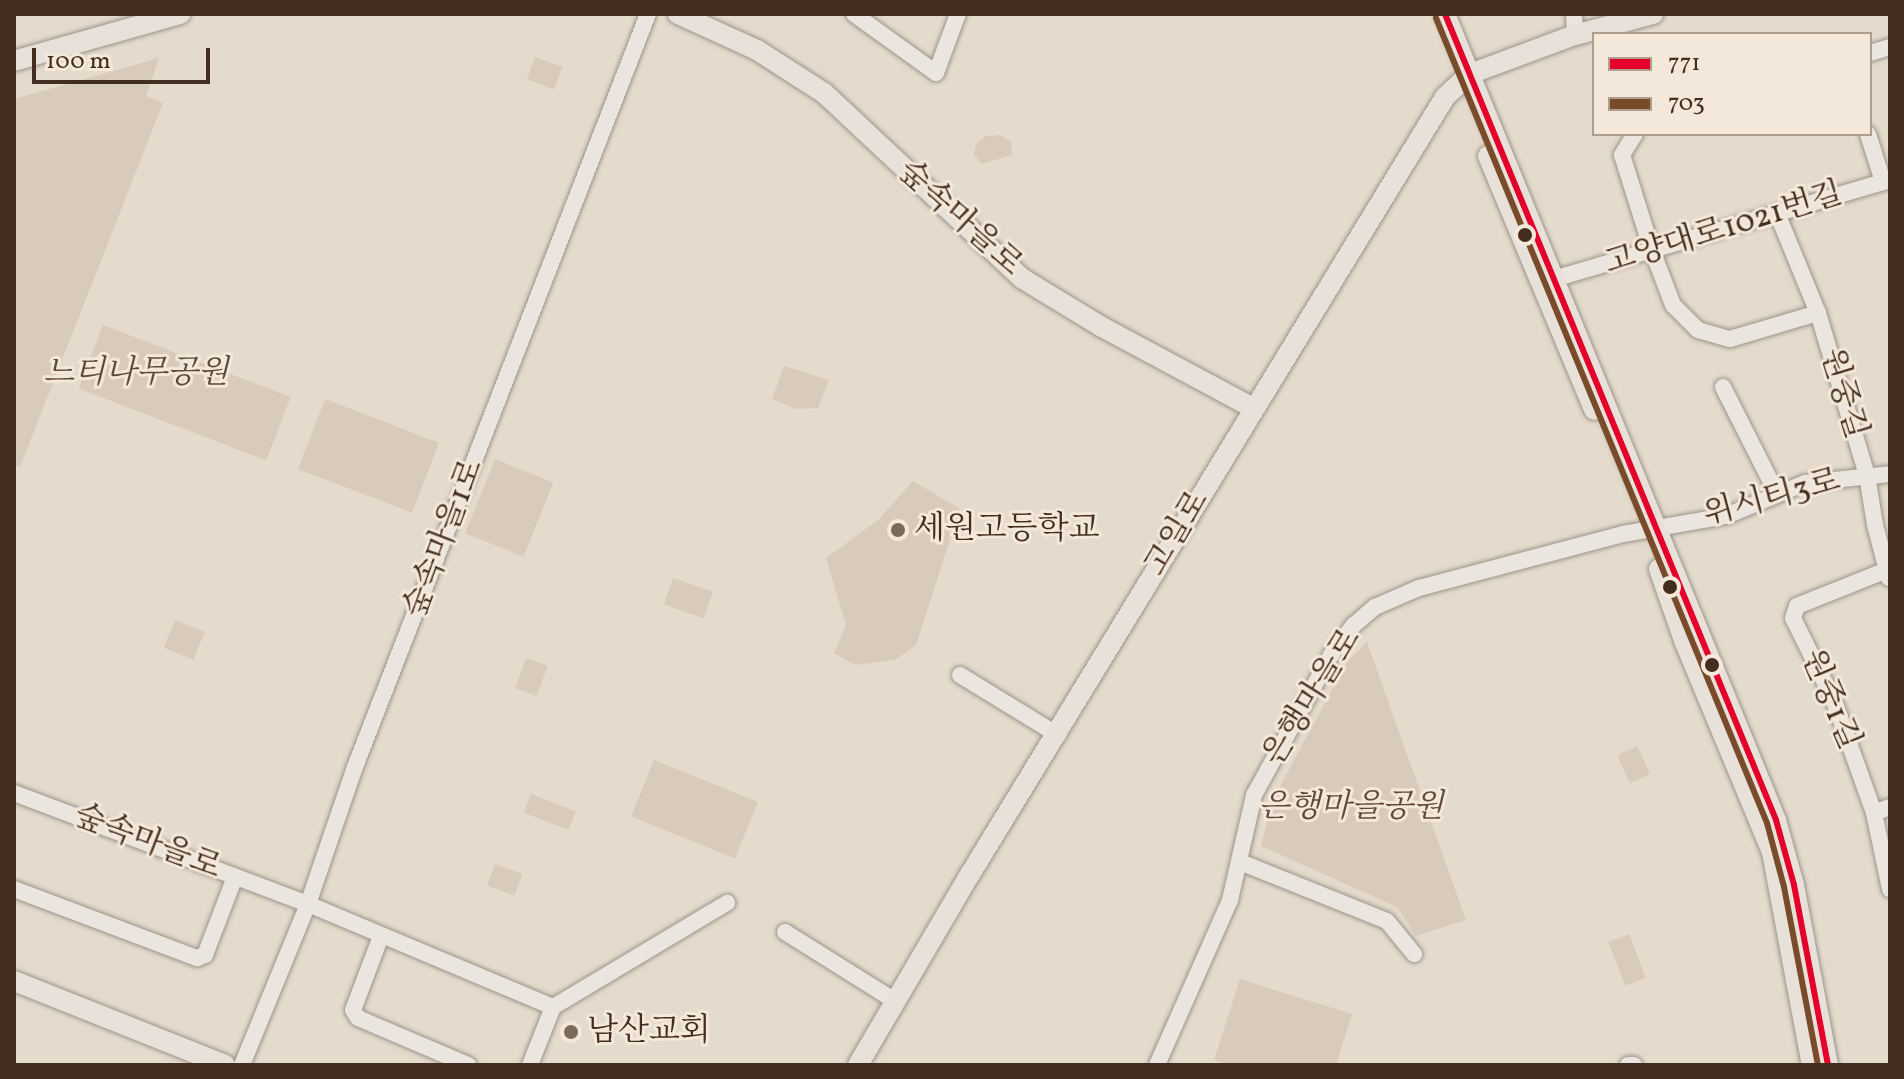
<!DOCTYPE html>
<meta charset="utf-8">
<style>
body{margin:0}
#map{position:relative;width:1904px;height:1079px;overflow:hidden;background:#e4dbcd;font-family:Vollkorn,"Noto Serif KR",serif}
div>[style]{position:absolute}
.green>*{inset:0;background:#d9cbb9;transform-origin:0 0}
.roads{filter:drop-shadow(0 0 2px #9c948a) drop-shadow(0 0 2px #9c948a)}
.minor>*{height:16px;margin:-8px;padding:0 8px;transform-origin:8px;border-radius:8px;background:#eae5de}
.major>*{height:20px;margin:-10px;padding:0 10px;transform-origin:10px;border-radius:10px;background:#e7e1d9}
.bus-1>*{height:6px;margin:-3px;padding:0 3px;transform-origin:3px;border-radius:3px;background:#e4002b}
.bus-2>*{height:6px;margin:-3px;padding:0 3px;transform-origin:3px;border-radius:3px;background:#7a4b2a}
.dots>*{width:22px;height:22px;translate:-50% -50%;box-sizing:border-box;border:4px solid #f3e8d9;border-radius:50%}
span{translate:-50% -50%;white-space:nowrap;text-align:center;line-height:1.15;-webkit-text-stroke:6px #f3e8d9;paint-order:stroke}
.street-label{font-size:32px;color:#432d1e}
.park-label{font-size:32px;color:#5f4a3a;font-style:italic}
.poi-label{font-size:32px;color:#432d1e}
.left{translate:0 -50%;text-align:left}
.frame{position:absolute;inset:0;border:16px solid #432d1e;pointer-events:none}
.legend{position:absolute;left:1592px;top:32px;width:280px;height:104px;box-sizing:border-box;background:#f3e8d9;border:2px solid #ad9d8e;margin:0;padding:10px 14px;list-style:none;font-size:24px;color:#432d1e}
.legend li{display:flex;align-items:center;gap:16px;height:40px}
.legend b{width:40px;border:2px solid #ad9d8e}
.scale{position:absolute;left:32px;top:48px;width:178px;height:36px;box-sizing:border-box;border:4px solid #432d1e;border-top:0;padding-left:10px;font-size:24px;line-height:28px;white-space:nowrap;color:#432d1e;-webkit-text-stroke:6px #f3e8d9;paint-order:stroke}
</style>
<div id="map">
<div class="green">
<i style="left:535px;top:57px;width:29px;height:24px;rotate:20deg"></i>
<i style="clip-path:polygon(159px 58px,146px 96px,163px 103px,20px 467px,14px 465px,14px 99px)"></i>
<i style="clip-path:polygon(1001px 135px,1011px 142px,1012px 155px,982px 164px,974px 155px,976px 144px,986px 136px)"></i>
<i style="left:103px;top:325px;width:201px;height:68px;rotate:21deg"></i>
<i style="clip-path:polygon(784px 366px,829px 380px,818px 408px,796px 409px,772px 399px)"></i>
<i style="left:325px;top:399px;width:122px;height:75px;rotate:21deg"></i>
<i style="left:495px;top:459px;width:63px;height:80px;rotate:22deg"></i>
<i style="clip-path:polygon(913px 481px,960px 509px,916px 645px,895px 660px,855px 665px,834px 653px,846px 625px,826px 558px,878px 520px)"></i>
<i style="left:673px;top:578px;width:42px;height:28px;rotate:19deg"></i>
<i style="left:175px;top:620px;width:32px;height:30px;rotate:22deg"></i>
<i style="clip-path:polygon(1367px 642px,1466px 920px,1416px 936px,1397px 907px,1261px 846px,1272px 801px,1347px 662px)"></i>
<i style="left:526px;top:658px;width:23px;height:32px;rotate:20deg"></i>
<i style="left:1637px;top:746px;width:31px;height:22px;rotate:65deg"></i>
<i style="left:654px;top:760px;width:112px;height:61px;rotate:22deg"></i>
<i style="left:531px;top:794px;width:48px;height:20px;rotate:21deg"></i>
<i style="left:495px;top:864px;width:29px;height:23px;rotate:20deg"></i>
<i style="left:1629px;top:934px;width:47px;height:22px;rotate:69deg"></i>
<i style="clip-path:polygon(1240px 979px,1352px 1014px,1336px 1065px,1229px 1065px,1214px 1060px)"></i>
</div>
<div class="roads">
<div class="minor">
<i style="left:854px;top:14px;width:101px;rotate:35.7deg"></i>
<i style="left:936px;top:73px;width:63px;rotate:-69.6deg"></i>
<i style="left:1574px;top:14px;width:21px;rotate:87deg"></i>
<i style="left:1870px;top:53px;width:21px;rotate:-17deg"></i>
<i style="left:1635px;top:134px;width:25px;rotate:122deg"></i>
<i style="left:1622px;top:155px;width:100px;rotate:72.5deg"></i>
<i style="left:1652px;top:250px;width:59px;rotate:69.1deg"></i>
<i style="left:1673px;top:305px;width:35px;rotate:45deg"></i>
<i style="left:1698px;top:330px;width:33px;rotate:16deg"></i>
<i style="left:1730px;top:339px;width:92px;rotate:-16.5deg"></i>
<i style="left:1868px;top:134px;width:50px;rotate:72.6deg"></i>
<i style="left:1777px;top:213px;width:108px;rotate:67.7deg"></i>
<i style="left:1818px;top:313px;width:169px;rotate:73.2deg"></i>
<i style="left:1867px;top:475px;width:51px;rotate:80.9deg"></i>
<i style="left:1875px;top:525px;width:55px;rotate:75.2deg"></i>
<i style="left:1557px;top:278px;width:347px;rotate:-16.4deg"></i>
<i style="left:1723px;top:387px;width:120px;rotate:63.2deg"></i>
<i style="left:1887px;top:570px;width:97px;rotate:158.2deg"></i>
<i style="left:1797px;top:606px;width:13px;rotate:108deg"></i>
<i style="left:1793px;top:618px;width:93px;rotate:63.7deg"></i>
<i style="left:1834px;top:701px;width:119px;rotate:70.3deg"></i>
<i style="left:1874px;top:813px;width:78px;rotate:78.1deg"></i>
<i style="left:960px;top:675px;width:115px;rotate:31.5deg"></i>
<i style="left:14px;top:793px;width:314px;rotate:20.7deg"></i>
<i style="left:308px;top:904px;width:266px;rotate:22.8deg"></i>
<i style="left:1874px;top:813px;width:17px;rotate:-21deg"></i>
<i style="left:1240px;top:862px;width:158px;rotate:21.9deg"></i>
<i style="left:1387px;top:921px;width:43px;rotate:50.7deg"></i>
<i style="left:14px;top:889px;width:196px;rotate:20.7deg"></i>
<i style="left:197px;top:958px;width:9px;rotate:-21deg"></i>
<i style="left:205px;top:955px;width:84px;rotate:-69deg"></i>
<i style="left:785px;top:932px;width:130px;rotate:32.1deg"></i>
<i style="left:381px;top:936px;width:79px;rotate:110.7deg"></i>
<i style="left:353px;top:1010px;width:9px;rotate:58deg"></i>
<i style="left:358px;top:1018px;width:120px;rotate:23.1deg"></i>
<i style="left:242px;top:1065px;width:174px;rotate:-67.7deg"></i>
<i style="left:308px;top:904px;width:145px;rotate:-71.1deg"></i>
<i style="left:355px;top:767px;width:808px;rotate:-68.74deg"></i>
<i style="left:530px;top:1065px;width:62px;rotate:-68.4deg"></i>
<i style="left:553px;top:1007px;width:203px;rotate:-30.9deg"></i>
<i style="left:1157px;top:1065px;width:180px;rotate:-66.1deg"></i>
<i style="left:1230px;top:900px;width:108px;rotate:-77.1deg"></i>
<i style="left:1254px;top:795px;width:160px;rotate:-61.2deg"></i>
<i style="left:1331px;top:655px;width:38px;rotate:-53deg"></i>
<i style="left:1354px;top:625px;width:28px;rotate:-41deg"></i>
<i style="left:1375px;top:607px;width:48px;rotate:-23.4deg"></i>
<i style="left:1419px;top:588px;width:211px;rotate:-14.8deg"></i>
<i style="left:1623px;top:534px;width:105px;rotate:-9.9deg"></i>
<i style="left:1726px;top:516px;width:86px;rotate:-22.7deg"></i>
<i style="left:1805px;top:483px;width:85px;rotate:-6deg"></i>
<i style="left:1628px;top:1065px;width:6px"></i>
</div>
<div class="major">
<i style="left:678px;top:14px;width:87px;rotate:24.5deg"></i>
<i style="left:757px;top:50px;width:80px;rotate:32.7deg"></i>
<i style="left:824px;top:93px;width:272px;rotate:43.1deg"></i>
<i style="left:1023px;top:279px;width:92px;rotate:31.3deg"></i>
<i style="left:1102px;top:327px;width:171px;rotate:28.2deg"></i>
<i style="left:1445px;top:14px;width:871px;rotate:67.67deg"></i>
<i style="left:1776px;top:820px;width:67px;rotate:74.5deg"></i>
<i style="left:1794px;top:885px;width:183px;rotate:79.3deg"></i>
<i style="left:14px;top:61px;width:173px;rotate:-15.8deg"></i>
<i style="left:1488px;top:156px;width:275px;rotate:67.3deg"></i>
<i style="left:1659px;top:569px;width:78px;rotate:70.6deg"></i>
<i style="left:1685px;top:643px;width:226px;rotate:67.4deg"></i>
<i style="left:1772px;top:852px;width:217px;rotate:79.4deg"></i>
<i style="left:14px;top:981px;width:227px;rotate:21.7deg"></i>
<i style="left:858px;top:1065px;width:219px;rotate:-59.6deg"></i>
<i style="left:969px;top:876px;width:913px;rotate:-58.57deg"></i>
<i style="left:1445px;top:97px;width:34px;rotate:-43deg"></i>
<i style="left:1470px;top:74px;width:112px;rotate:-20.4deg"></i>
<i style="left:1575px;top:35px;width:81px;rotate:-15.1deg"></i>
</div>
</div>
<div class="bus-1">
<i style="left:1445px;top:14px;width:871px;rotate:67.67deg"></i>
<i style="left:1776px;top:820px;width:67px;rotate:74.5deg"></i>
<i style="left:1794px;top:885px;width:183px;rotate:79.3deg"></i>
</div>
<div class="bus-2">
<i style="left:1436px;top:18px;width:870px;rotate:67.65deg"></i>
<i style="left:1767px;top:823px;width:66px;rotate:75.1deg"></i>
<i style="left:1784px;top:887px;width:181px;rotate:79.2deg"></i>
</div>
<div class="dots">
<i style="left:1525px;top:235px;background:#432d1e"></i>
<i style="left:898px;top:530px;background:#7b6a5b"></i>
<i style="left:1670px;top:587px;background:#432d1e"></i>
<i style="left:1712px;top:665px;background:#432d1e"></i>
<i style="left:571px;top:1032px;background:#7b6a5b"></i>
</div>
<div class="street-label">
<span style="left:959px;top:219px;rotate:42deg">숲속마을로</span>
<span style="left:1724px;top:230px;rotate:-17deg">고양대로1021번길</span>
<span style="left:1842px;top:394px;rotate:73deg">원중길</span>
<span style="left:1772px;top:499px;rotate:-15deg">위시티3로</span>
<span style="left:1178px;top:534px;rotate:-59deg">고일로</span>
<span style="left:445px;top:539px;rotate:-69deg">숲속마을1로</span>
<span style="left:1313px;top:698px;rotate:-58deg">은행마을로</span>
<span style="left:1829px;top:700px;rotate:67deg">원중1길</span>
<span style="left:147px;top:843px;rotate:21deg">숲속마을로</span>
</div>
<div class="park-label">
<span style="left:136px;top:374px">느티나무공원</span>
<span style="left:1351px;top:808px">은행마을공원</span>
</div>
<div class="poi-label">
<span class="left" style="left:914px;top:530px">세원고등학교</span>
<span class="left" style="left:587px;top:1032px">남산교회</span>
</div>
<div class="frame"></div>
<ul class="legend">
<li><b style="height:10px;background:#e4002b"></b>771</li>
<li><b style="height:10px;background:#7a4b2a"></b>703</li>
</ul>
<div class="scale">100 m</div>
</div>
